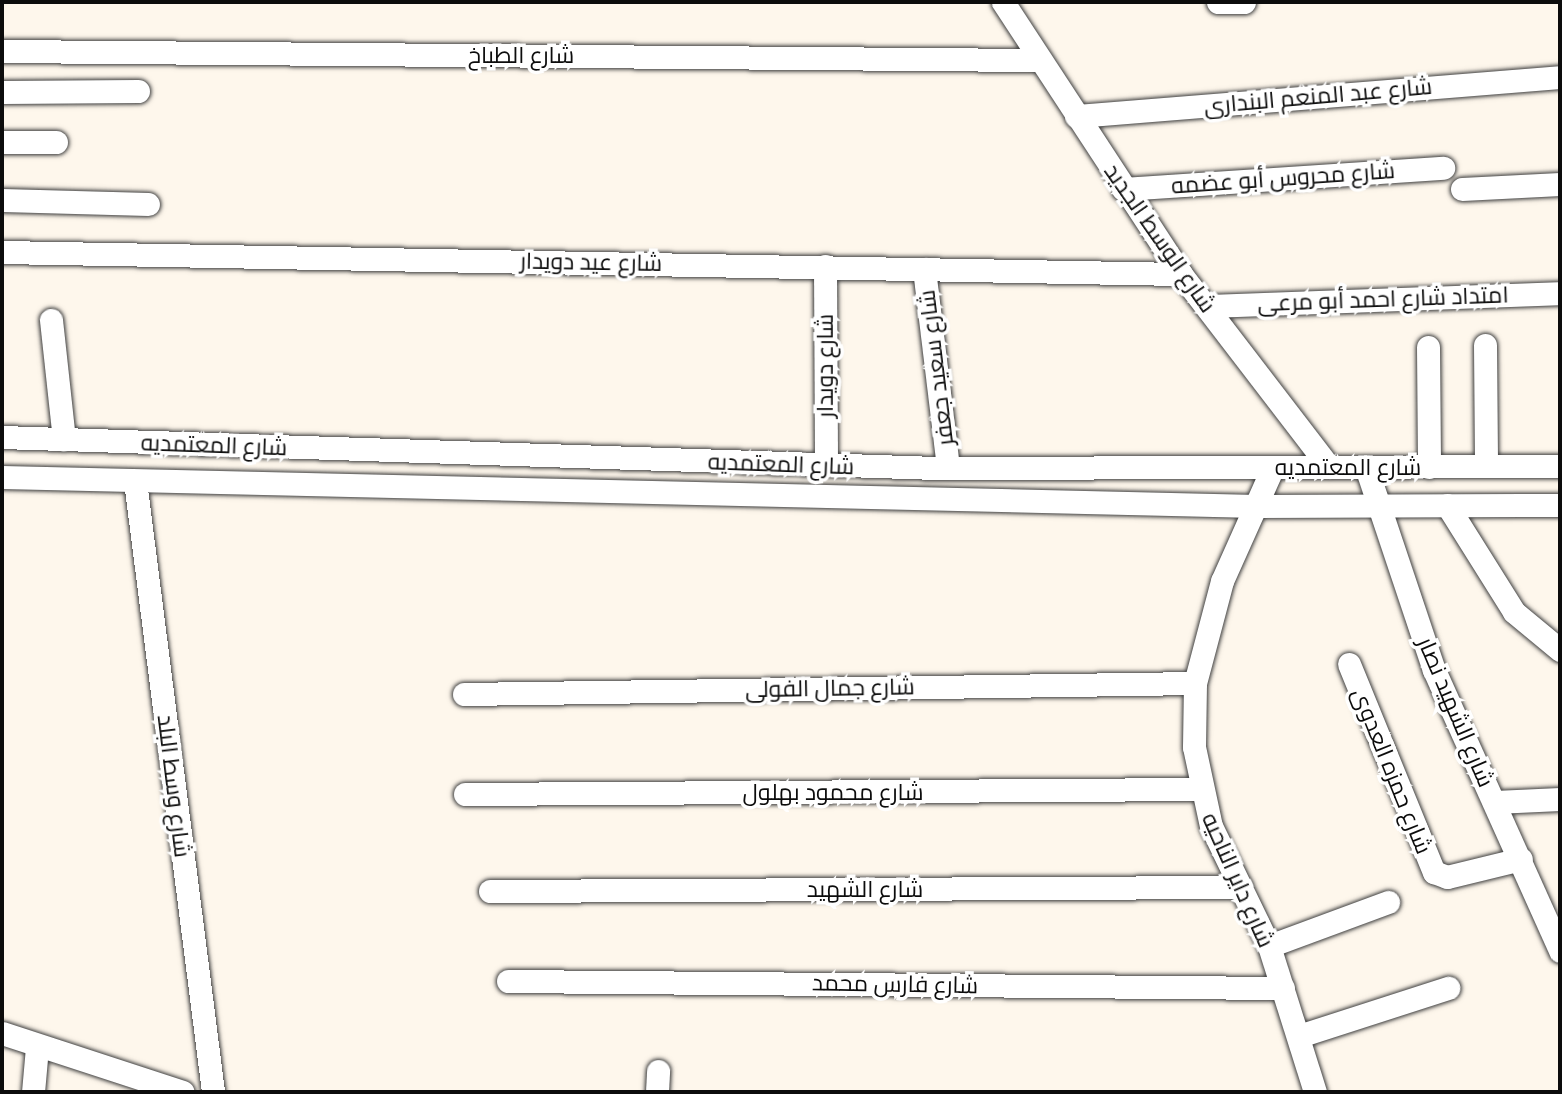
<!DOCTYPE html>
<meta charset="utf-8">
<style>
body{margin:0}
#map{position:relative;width:1562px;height:1094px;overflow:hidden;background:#fef7ec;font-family:"Source Serif 4",Cairo,serif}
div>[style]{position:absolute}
.roads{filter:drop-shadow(0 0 2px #3f3f3f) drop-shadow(0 0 2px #3f3f3f)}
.minor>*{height:23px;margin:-11.5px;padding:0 11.5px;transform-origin:11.5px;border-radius:11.5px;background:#fff}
span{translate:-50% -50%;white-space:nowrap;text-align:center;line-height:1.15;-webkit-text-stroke:7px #fff;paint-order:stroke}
.street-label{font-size:23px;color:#0c0c0c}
.frame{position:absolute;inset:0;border:4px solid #0c0c0c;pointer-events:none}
</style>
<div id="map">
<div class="roads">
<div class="minor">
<i style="left:1003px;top:2px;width:325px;rotate:56.8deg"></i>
<i style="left:1181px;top:274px;width:243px;rotate:52.5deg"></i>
<i style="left:1218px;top:2px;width:26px"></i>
<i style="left:2px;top:51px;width:1038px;rotate:0.5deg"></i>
<i style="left:2px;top:92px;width:136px;rotate:-0.4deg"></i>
<i style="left:1076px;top:116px;width:486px;rotate:-4.6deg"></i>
<i style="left:2px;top:142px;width:54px"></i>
<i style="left:1123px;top:189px;width:321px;rotate:-3.8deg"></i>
<i style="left:1462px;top:189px;width:98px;rotate:-2.9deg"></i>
<i style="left:2px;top:200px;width:146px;rotate:1.6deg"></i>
<i style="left:2px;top:252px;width:1179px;rotate:1.07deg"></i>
<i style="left:825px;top:266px;width:199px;rotate:89.7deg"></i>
<i style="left:924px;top:269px;width:200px;rotate:83.1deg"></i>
<i style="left:1207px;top:306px;width:353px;rotate:-2.1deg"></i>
<i style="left:51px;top:320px;width:120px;rotate:83.8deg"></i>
<i style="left:1485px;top:345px;width:121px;rotate:89.5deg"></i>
<i style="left:1428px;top:347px;width:120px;rotate:89.5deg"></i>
<i style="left:2px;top:437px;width:935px;rotate:1.9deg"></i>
<i style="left:936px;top:468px;width:624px;rotate:-0.18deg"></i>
<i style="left:1273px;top:467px;width:125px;rotate:114.1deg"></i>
<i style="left:1222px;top:581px;width:106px;rotate:104.8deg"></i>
<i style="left:1195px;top:683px;width:64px;rotate:90.9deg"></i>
<i style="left:1194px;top:747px;width:81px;rotate:77.9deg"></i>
<i style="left:1211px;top:826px;width:133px;rotate:64.2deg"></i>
<i style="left:1269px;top:946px;width:153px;rotate:72.5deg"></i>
<i style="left:1366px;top:467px;width:214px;rotate:71.5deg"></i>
<i style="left:1434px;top:670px;width:308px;rotate:65.8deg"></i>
<i style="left:2px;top:477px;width:1255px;rotate:1.32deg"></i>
<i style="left:1257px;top:506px;width:303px;rotate:-0.2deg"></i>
<i style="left:135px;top:481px;width:616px;rotate:82.72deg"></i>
<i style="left:1447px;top:505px;width:126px;rotate:57.9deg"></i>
<i style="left:1514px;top:612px;width:60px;rotate:39.6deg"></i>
<i style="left:1349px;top:664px;width:225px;rotate:67.8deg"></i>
<i style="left:1434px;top:872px;width:14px;rotate:21deg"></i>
<i style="left:1447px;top:877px;width:76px;rotate:-13.7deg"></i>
<i style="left:464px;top:694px;width:731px;rotate:-0.86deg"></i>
<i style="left:465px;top:794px;width:735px;rotate:-0.39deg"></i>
<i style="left:1495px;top:802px;width:65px;rotate:-2.6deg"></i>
<i style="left:490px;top:891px;width:751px;rotate:-0.31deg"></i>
<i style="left:1269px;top:946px;width:127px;rotate:-20.3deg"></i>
<i style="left:508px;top:981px;width:775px;rotate:0.52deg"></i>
<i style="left:2px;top:1033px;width:190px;rotate:18.1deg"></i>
<i style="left:1299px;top:1036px;width:157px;rotate:-17.9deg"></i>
<i style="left:33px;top:1092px;width:45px;rotate:-84.9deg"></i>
<i style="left:657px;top:1092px;width:21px;rotate:-87deg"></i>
</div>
</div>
<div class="street-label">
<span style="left:521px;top:55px">شارع الطباخ</span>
<span style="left:1318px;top:96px;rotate:-5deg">شارع عبد المنعم البندارى</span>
<span style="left:1283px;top:178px;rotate:-4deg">شارع محروس أبو عضمه</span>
<span style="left:1160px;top:238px;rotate:55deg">شارع الوسط الجديد</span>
<span style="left:591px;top:262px;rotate:1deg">شارع عيد دويدار</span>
<span style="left:1383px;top:299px;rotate:-2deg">امتداد شارع احمد أبو مرعى</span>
<span style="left:825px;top:366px;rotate:-90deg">شارع دويدار</span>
<span style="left:936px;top:368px;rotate:-97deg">شارع سعيد جعفر</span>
<span style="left:214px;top:445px;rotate:2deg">شارع المعتمديه</span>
<span style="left:781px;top:464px;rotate:2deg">شارع المعتمديه</span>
<span style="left:1348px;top:467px">شارع المعتمديه</span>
<span style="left:830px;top:688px;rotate:-1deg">شارع جمال الفولى</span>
<span style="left:1456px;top:712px;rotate:67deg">شارع الشهيد نصار</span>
<span style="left:1392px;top:771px;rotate:68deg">شارع حمزه العدوى</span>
<span style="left:174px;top:786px;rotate:83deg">شارع وسط البلد</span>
<span style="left:833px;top:792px">شارع محمود بهلول</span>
<span style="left:1238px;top:880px;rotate:66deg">شارع داير الناحيه</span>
<span style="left:865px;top:889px">شارع الشهيد</span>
<span style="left:895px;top:984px;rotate:1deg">شارع فارس محمد</span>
</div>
<div class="frame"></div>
</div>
